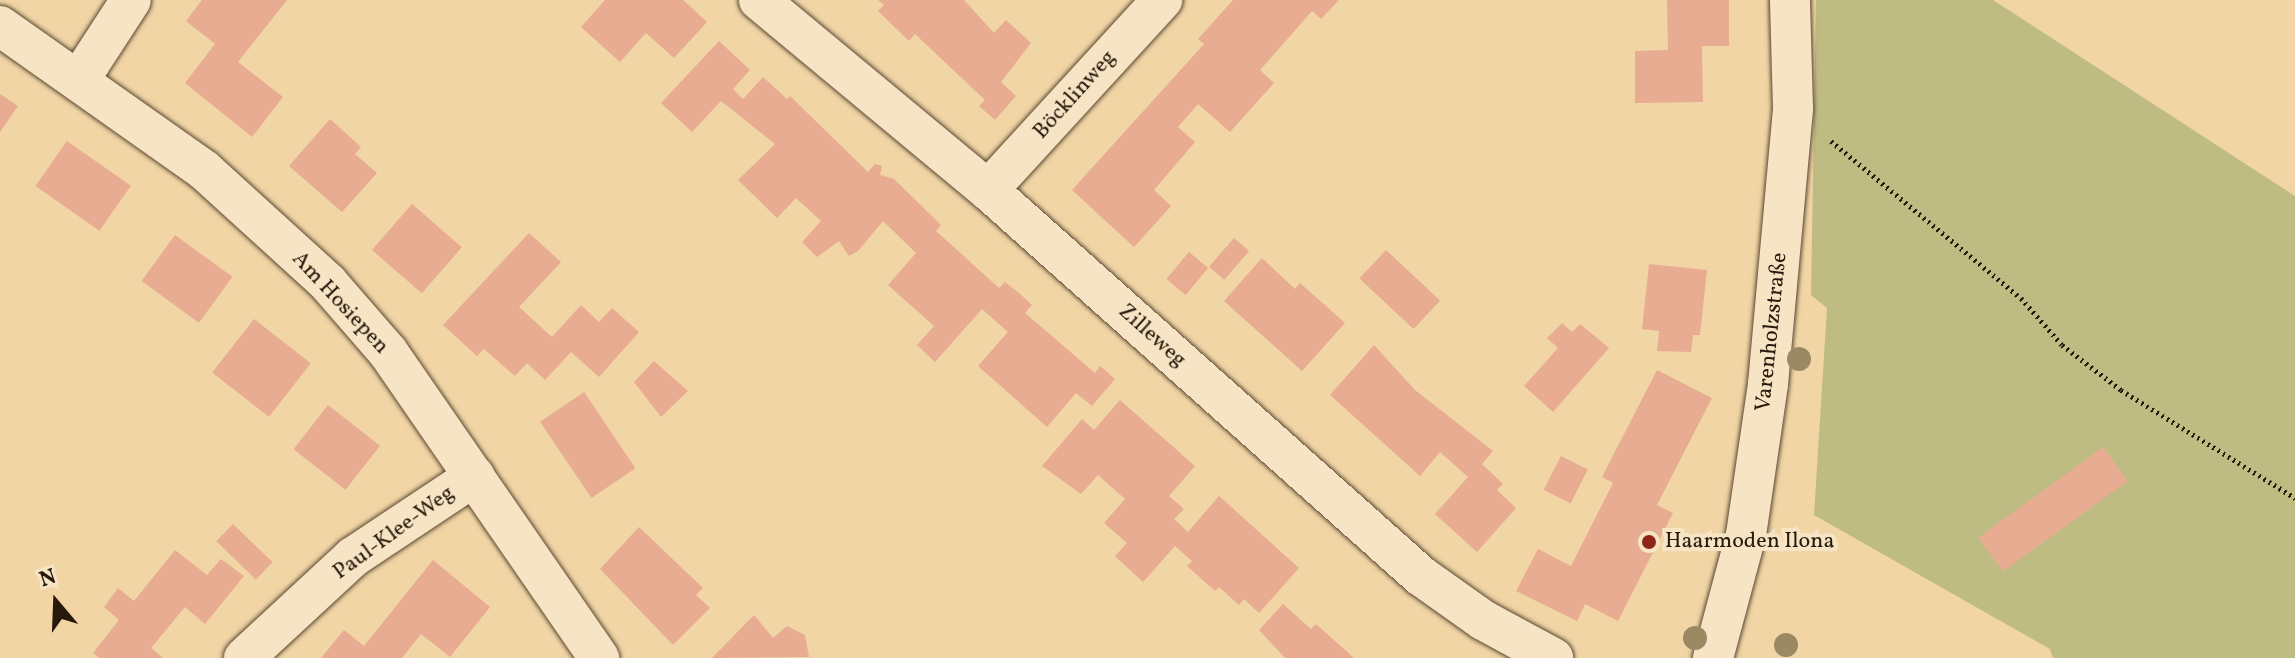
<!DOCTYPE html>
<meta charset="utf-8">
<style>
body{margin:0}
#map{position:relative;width:2295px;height:658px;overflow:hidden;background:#f1d5a5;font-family:Vollkorn,serif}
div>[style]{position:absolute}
.green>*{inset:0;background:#bfbc83}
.building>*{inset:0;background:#e7ac91;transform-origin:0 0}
.path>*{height:5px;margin-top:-2.5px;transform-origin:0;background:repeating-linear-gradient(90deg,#27190b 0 2px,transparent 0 6px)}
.roads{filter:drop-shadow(0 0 2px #5a4832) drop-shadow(0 0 2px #5a4832)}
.minor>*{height:40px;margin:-20px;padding:0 20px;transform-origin:20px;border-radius:20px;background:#f6e4c4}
.trees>*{width:24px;height:24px;margin:-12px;border-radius:50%;background:#9b8964}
.dots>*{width:22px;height:22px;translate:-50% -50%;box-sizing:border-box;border:4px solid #f6e4c4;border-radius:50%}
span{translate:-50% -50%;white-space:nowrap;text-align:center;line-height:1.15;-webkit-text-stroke:8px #f6e4c4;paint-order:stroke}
.street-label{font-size:22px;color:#27190b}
.poi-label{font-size:22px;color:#27190b}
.left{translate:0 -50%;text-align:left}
.north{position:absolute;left:16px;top:562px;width:80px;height:80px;-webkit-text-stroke:6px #f6e4c4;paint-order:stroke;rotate:341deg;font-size:22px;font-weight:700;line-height:32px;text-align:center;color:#27190b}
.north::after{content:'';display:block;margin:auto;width:28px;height:36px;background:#27190b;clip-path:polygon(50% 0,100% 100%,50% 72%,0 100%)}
</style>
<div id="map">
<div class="green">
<i style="clip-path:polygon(1816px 0,1993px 0,2295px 196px,2295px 658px,2053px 658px,2050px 649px,1814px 515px,1827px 308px,1811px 295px)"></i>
</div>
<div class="building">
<i style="clip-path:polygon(202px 0,287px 0,238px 62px,283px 97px,252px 137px,185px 83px,215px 44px,186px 21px)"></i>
<i style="clip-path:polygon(605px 0,683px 0,707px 22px,674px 58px,646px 33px,620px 62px,581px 27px)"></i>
<i style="clip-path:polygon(878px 0,964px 0,994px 33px,1006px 20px,1031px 43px,1001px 82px,1016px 96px,995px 120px,979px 106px,985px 100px,915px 34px,909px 41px,878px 11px,884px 5px)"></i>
<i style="clip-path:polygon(1233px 0,1339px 0,1321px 19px,1312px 11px,1260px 70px,1274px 83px,1230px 132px,1198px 104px,1178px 127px,1195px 142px,1154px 190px,1171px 206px,1134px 247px,1072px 190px,1204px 44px,1198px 39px)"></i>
<i style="clip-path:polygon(1667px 0,1729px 0,1729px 46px,1702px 46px,1703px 102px,1635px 103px,1635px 51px,1668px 50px)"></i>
<i style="clip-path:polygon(719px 41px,750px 70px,733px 89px,743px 99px,763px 77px,787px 99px,790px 96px,868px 172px,875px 164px,882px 166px,880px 175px,894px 179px,941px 225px,936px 231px,999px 288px,1005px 282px,1019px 293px,1032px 305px,1025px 313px,1095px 373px,1100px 366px,1115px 379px,1092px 406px,1076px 393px,1047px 427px,978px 366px,1008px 332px,982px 309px,935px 362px,917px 345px,934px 326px,888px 285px,916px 253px,883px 221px,858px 251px,849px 256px,839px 241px,817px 257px,802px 242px,821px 221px,796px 198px,777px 218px,738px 180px,775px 144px,721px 101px,692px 132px,661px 103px)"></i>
<i style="clip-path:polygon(0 94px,18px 106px,0 132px)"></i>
<i style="clip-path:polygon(330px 119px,361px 147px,355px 154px,377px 173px,342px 212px,289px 166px)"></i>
<i style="left:67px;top:141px;width:78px;height:55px;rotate:35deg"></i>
<i style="left:412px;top:204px;width:66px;height:61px;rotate:41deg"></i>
<i style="clip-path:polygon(529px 233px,561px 262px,519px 307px,552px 337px,581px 305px,599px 322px,612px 308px,639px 332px,599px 377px,571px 352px,545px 380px,527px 363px,515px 376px,484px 349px,477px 356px,443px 325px)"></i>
<i style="left:175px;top:235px;width:71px;height:57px;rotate:36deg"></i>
<i style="left:1234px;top:238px;width:20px;height:38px;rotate:41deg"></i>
<i style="left:1386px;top:250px;width:74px;height:39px;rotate:43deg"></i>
<i style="left:1189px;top:252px;width:25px;height:35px;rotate:40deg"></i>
<i style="clip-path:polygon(1262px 258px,1295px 289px,1300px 283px,1345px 323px,1302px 371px,1224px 301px)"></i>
<i style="clip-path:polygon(1649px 264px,1707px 270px,1700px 335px,1693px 335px,1691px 352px,1657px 351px,1659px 331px,1642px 329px)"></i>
<i style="left:254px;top:319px;width:72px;height:68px;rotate:38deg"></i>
<i style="clip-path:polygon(1562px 323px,1572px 332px,1580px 324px,1609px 348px,1553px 412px,1524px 386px,1558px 348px,1547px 338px)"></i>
<i style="clip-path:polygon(1374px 345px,1415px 390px,1493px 451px,1482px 464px,1503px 484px,1497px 490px,1516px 508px,1477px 552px,1435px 514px,1468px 477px,1440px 452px,1420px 476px,1330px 395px)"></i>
<i style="clip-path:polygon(654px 361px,688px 391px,661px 417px,634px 382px)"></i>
<i style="clip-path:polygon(1657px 370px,1712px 398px,1657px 505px,1673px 513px,1618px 621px,1585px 604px,1577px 621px,1516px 591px,1538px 549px,1571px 566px,1613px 483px,1602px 477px)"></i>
<i style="left:584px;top:392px;width:92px;height:53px;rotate:56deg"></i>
<i style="clip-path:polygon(1120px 400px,1195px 466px,1169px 496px,1184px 509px,1174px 519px,1188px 532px,1219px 496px,1299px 568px,1259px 613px,1244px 599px,1239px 605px,1219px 587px,1215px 591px,1187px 566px,1192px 561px,1175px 546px,1143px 582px,1115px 556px,1127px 543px,1104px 523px,1125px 499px,1098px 475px,1081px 494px,1042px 466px,1082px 419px,1094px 430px)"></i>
<i style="left:328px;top:405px;width:66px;height:56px;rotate:38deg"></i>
<i style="left:2103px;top:447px;width:42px;height:154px;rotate:54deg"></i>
<i style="left:1561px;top:456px;width:30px;height:38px;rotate:27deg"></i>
<i style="left:233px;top:524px;width:55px;height:24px;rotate:44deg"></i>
<i style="clip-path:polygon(639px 527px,703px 588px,696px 595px,710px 608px,673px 645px,600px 569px)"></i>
<i style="clip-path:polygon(175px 550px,207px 575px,221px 559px,244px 576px,205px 624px,185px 607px,151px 648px,163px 658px,99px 658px,93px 653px,119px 620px,104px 607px,118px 588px,134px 601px)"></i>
<i style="clip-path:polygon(433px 560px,490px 607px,450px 657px,421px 634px,402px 658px,321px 658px,344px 630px,364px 646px)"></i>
<i style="clip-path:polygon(1283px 604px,1311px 629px,1316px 624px,1354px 658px,1285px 658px,1259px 630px)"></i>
<i style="clip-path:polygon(754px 615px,773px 638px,787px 626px,805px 635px,809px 657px,712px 658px)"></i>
</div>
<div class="path">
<i style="left:1831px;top:141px;width:246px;rotate:39.6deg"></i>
<i style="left:2021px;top:298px;width:62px;rotate:48.9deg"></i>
<i style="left:2062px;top:345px;width:74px;rotate:37.3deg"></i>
<i style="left:2121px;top:390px;width:205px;rotate:31.8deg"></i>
</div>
<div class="roads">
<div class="minor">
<i style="left:759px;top:0;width:298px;rotate:39.7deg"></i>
<i style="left:988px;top:190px;width:580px;rotate:41.72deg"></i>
<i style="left:1421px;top:576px;width:76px;rotate:35.4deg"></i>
<i style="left:1483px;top:620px;width:80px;rotate:28.5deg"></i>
<i style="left:0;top:26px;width:250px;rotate:35.2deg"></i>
<i style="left:204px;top:170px;width:168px;rotate:42.3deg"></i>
<i style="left:328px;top:283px;width:91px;rotate:49deg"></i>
<i style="left:388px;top:352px;width:372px;rotate:55.4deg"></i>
<i style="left:79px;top:80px;width:95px;rotate:-57deg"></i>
<i style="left:988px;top:190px;width:258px;rotate:-47.5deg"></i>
<i style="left:244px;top:658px;width:149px;rotate:-42.8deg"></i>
<i style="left:353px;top:557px;width:146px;rotate:-33.6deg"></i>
<i style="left:1713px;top:658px;width:127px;rotate:-75deg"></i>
<i style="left:1746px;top:535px;width:153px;rotate:-81.7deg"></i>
<i style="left:1768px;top:384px;width:276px;rotate:-84.8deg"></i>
<i style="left:1793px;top:109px;width:109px;rotate:-91.6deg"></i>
</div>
</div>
<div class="trees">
<i style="left:1799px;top:359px"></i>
<i style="left:1695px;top:638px"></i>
<i style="left:1786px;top:645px"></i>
</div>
<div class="dots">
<i style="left:1649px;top:542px;background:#8f2418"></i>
</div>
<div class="street-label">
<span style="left:1075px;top:95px;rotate:-48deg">Böcklinweg</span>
<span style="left:340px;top:303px;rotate:47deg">Am Hosiepen</span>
<span style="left:1772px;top:332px;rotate:-84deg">Varenholzstraße</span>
<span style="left:1152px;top:336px;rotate:42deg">Zilleweg</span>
<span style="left:394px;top:533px;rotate:-36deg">Paul-Klee-Weg</span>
</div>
<div class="poi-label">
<span class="left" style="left:1665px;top:542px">Haarmoden Ilona</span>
</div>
<div class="north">N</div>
</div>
